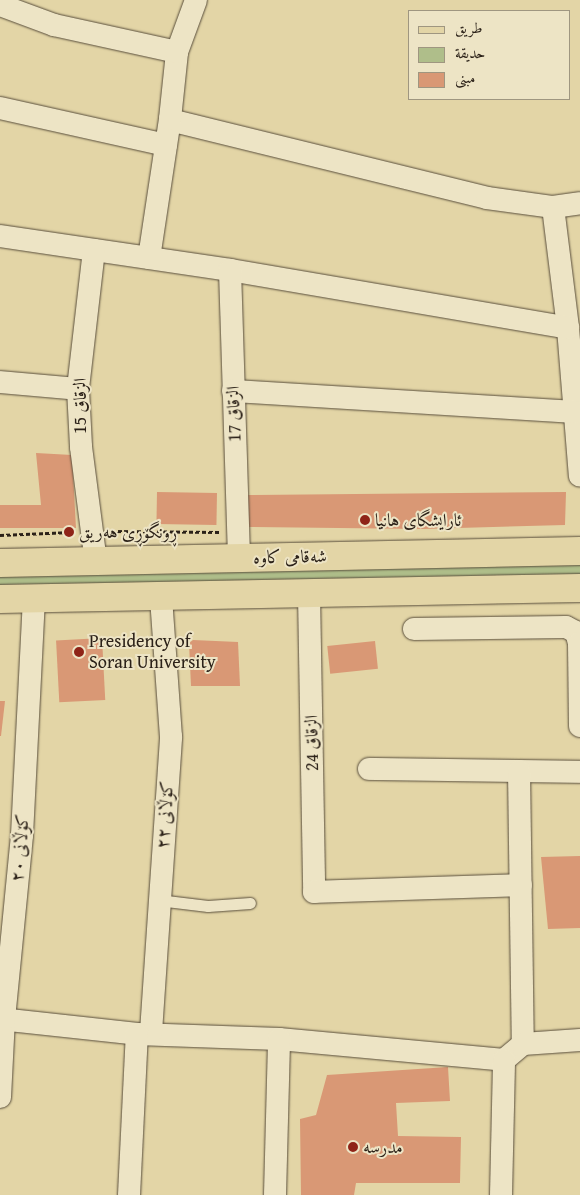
<!DOCTYPE html>
<meta charset="utf-8">
<style>
body{margin:0}
#map{position:relative;width:580px;height:1195px;overflow:hidden;background:#e3d5a6;font-family:"Gentium Book Plus",Amiri,serif}
div>[style]{position:absolute}
.green>*{inset:0;background:#afbe8a}
.building>*{inset:0;background:#d99875;transform-origin:0 0}
.path>*{height:3px;margin-top:-1.5px;transform-origin:0;background:repeating-linear-gradient(90deg,#2b2118 0 4px,transparent 0 6.5px)}
.roads{filter:drop-shadow(0 0 1px #594e3c) drop-shadow(0 0 1px #594e3c)}
.lane>*{height:11px;margin:-5.5px;padding:0 5.5px;transform-origin:5.5px;border-radius:5.5px;background:#ede4c5}
.street>*{height:22px;margin:-11px;padding:0 11px;transform-origin:11px;border-radius:11px;background:#ede4c5}
.primary>*{height:28px;margin:-14px;padding:0 14px;transform-origin:14px;border-radius:14px;background:#e3d5a6}
.dots>*{width:14px;height:14px;translate:-50% -50%;box-sizing:border-box;border:2px solid #ede4c5;border-radius:50%}
span{translate:-50% -50%;white-space:nowrap;text-align:center;line-height:1.15;-webkit-text-stroke:4px #ede4c5;paint-order:stroke}
.street-label{font-size:18px;color:#2b2118}
.poi-label{font-size:18px;color:#2b2118}
.left{translate:0 -50%;text-align:left}
.legend{position:absolute;left:408px;top:10px;width:162px;height:90px;box-sizing:border-box;background:#ede4c5;border:1px solid #9f9680;margin:0;padding:6px 9px;list-style:none;font-size:15px;color:#2b2118}
.legend li{display:flex;align-items:center;gap:10px;height:25px}
.legend b{width:25px;border:1px solid #9f9680}
</style>
<div id="map">
<div class="green">
<i style="clip-path:polygon(580px 565px,580px 576px,0 585px,0 577px,108px 573px)"></i>
</div>
<div class="building">
<i style="clip-path:polygon(36px 453px,72px 455px,76px 528px,0 528px,0 505px,41px 505px)"></i>
<i style="left:157px;top:492px;width:60px;height:32px;rotate:1deg"></i>
<i style="clip-path:polygon(566px 492px,565px 525px,423px 529px,245px 527px,246px 495px)"></i>
<i style="left:102px;top:638px;width:62px;height:46px;rotate:87deg"></i>
<i style="clip-path:polygon(193px 640px,238px 642px,240px 686px,191px 686px,189px 643px)"></i>
<i style="left:375px;top:641px;width:28px;height:48px;rotate:84deg"></i>
<i style="clip-path:polygon(0 701px,5px 701px,1px 736px,0 736px)"></i>
<i style="clip-path:polygon(580px 856px,580px 928px,548px 929px,541px 857px)"></i>
<i style="clip-path:polygon(448px 1067px,450px 1101px,396px 1103px,398px 1136px,461px 1137px,460px 1183px,356px 1183px,354px 1195px,301px 1195px,300px 1119px,316px 1115px,327px 1075px)"></i>
</div>
<div class="path">
<i style="left:111px;top:531px;width:108px;rotate:0.5deg"></i>
<i style="left:0;top:535px;width:72px;rotate:-2.4deg"></i>
</div>
<div class="roads">
<div class="lane">
<i style="left:158px;top:900px;width:50px;rotate:6.8deg"></i>
<i style="left:208px;top:906px;width:42px;rotate:-4.1deg"></i>
</div>
<div class="street">
<i style="left:0;top:5px;width:58px;rotate:20.3deg"></i>
<i style="left:54px;top:25px;width:126px;rotate:12.4deg"></i>
<i style="left:0;top:108px;width:170px;rotate:12.6deg"></i>
<i style="left:170px;top:120px;width:326px;rotate:13.8deg"></i>
<i style="left:487px;top:198px;width:67px;rotate:7.8deg"></i>
<i style="left:553px;top:207px;width:27px;rotate:-8deg"></i>
<i style="left:553px;top:207px;width:122px;rotate:82.9deg"></i>
<i style="left:568px;top:328px;width:148px;rotate:85.4deg"></i>
<i style="left:0;top:236px;width:232px;rotate:8.4deg"></i>
<i style="left:230px;top:270px;width:343px;rotate:9.7deg"></i>
<i style="left:94px;top:250px;width:140px;rotate:96.6deg"></i>
<i style="left:78px;top:389px;width:58px;rotate:87deg"></i>
<i style="left:81px;top:447px;width:116px;rotate:82.6deg"></i>
<i style="left:149px;top:258px;width:141px;rotate:-81.4deg"></i>
<i style="left:170px;top:119px;width:67px;rotate:-84deg"></i>
<i style="left:177px;top:52px;width:55px;rotate:-69.9deg"></i>
<i style="left:230px;top:270px;width:288px;rotate:88.2deg"></i>
<i style="left:0;top:382px;width:78px;rotate:5.1deg"></i>
<i style="left:233px;top:391px;width:344px;rotate:3.5deg"></i>
<i style="left:309px;top:594px;width:298px;rotate:89deg"></i>
<i style="left:314px;top:892px;width:207px;rotate:-1.9deg"></i>
<i style="left:414px;top:629px;width:152px;rotate:-0.8deg"></i>
<i style="left:566px;top:627px;width:11px;rotate:27deg"></i>
<i style="left:576px;top:632px;width:11px;rotate:75deg"></i>
<i style="left:579px;top:643px;width:83px;rotate:89.3deg"></i>
<i style="left:369px;top:769px;width:211px;rotate:0.8deg"></i>
<i style="left:519px;top:771px;width:273px;rotate:89.2deg"></i>
<i style="left:0;top:1019px;width:138px;rotate:6.2deg"></i>
<i style="left:137px;top:1034px;width:142px;rotate:2deg"></i>
<i style="left:279px;top:1039px;width:226px;rotate:5.3deg"></i>
<i style="left:504px;top:1060px;width:25px;rotate:-40deg"></i>
<i style="left:523px;top:1044px;width:57px;rotate:-4deg"></i>
<i style="left:151px;top:1032px;width:296px;rotate:-86.1deg"></i>
<i style="left:171px;top:737px;width:139px;rotate:-94.1deg"></i>
<i style="left:0;top:1097px;width:78px;rotate:-87.1deg"></i>
<i style="left:4px;top:1019px;width:185px;rotate:-84.4deg"></i>
<i style="left:22px;top:835px;width:236px;rotate:-87.1deg"></i>
<i style="left:129px;top:1195px;width:161px;rotate:-87.2deg"></i>
<i style="left:275px;top:1195px;width:156px;rotate:-88.5deg"></i>
<i style="left:501px;top:1195px;width:135px;rotate:-88.7deg"></i>
</div>
<div class="primary">
<i style="left:0;top:563px;width:580px;rotate:-1.19deg"></i>
<i style="left:0;top:599px;width:580px;rotate:-1.09deg"></i>
</div>
</div>
<div class="dots">
<i style="left:365px;top:520px;background:#8f2418"></i>
<i style="left:69px;top:532px;background:#8f2418"></i>
<i style="left:79px;top:652px;background:#8f2418"></i>
<i style="left:353px;top:1147px;background:#8f2418"></i>
</div>
<div class="street-label">
<span style="left:80px;top:406px;rotate:-90deg">الزقاق 15</span>
<span style="left:234px;top:414px;rotate:-92deg">الزقاق 17</span>
<span style="left:290px;top:557px;rotate:-1deg">شەقامی کاوە</span>
<span style="left:312px;top:743px;rotate:-91deg">الزقاق 24</span>
<span style="left:165px;top:815px;rotate:-86deg">کۆڵانی ٢٢</span>
<span style="left:20px;top:848px;rotate:-85deg">کۆڵانی ٢٠</span>
</div>
<div class="poi-label">
<span class="left" style="left:375px;top:520px">ئارایشگای هانیا</span>
<span class="left" style="left:79px;top:532px">ڕونگۆڕی هەریق</span>
<span class="left" style="left:89px;top:652px">Presidency of<br>Soran University</span>
<span class="left" style="left:363px;top:1147px">مدرسە</span>
</div>
<ul class="legend">
<li><b style="height:6px;background:#e3d5a6"></b>طريق</li>
<li><b style="height:14px;background:#afbe8a"></b>حديقة</li>
<li><b style="height:14px;background:#d99875"></b>مبنى</li>
</ul>
</div>
